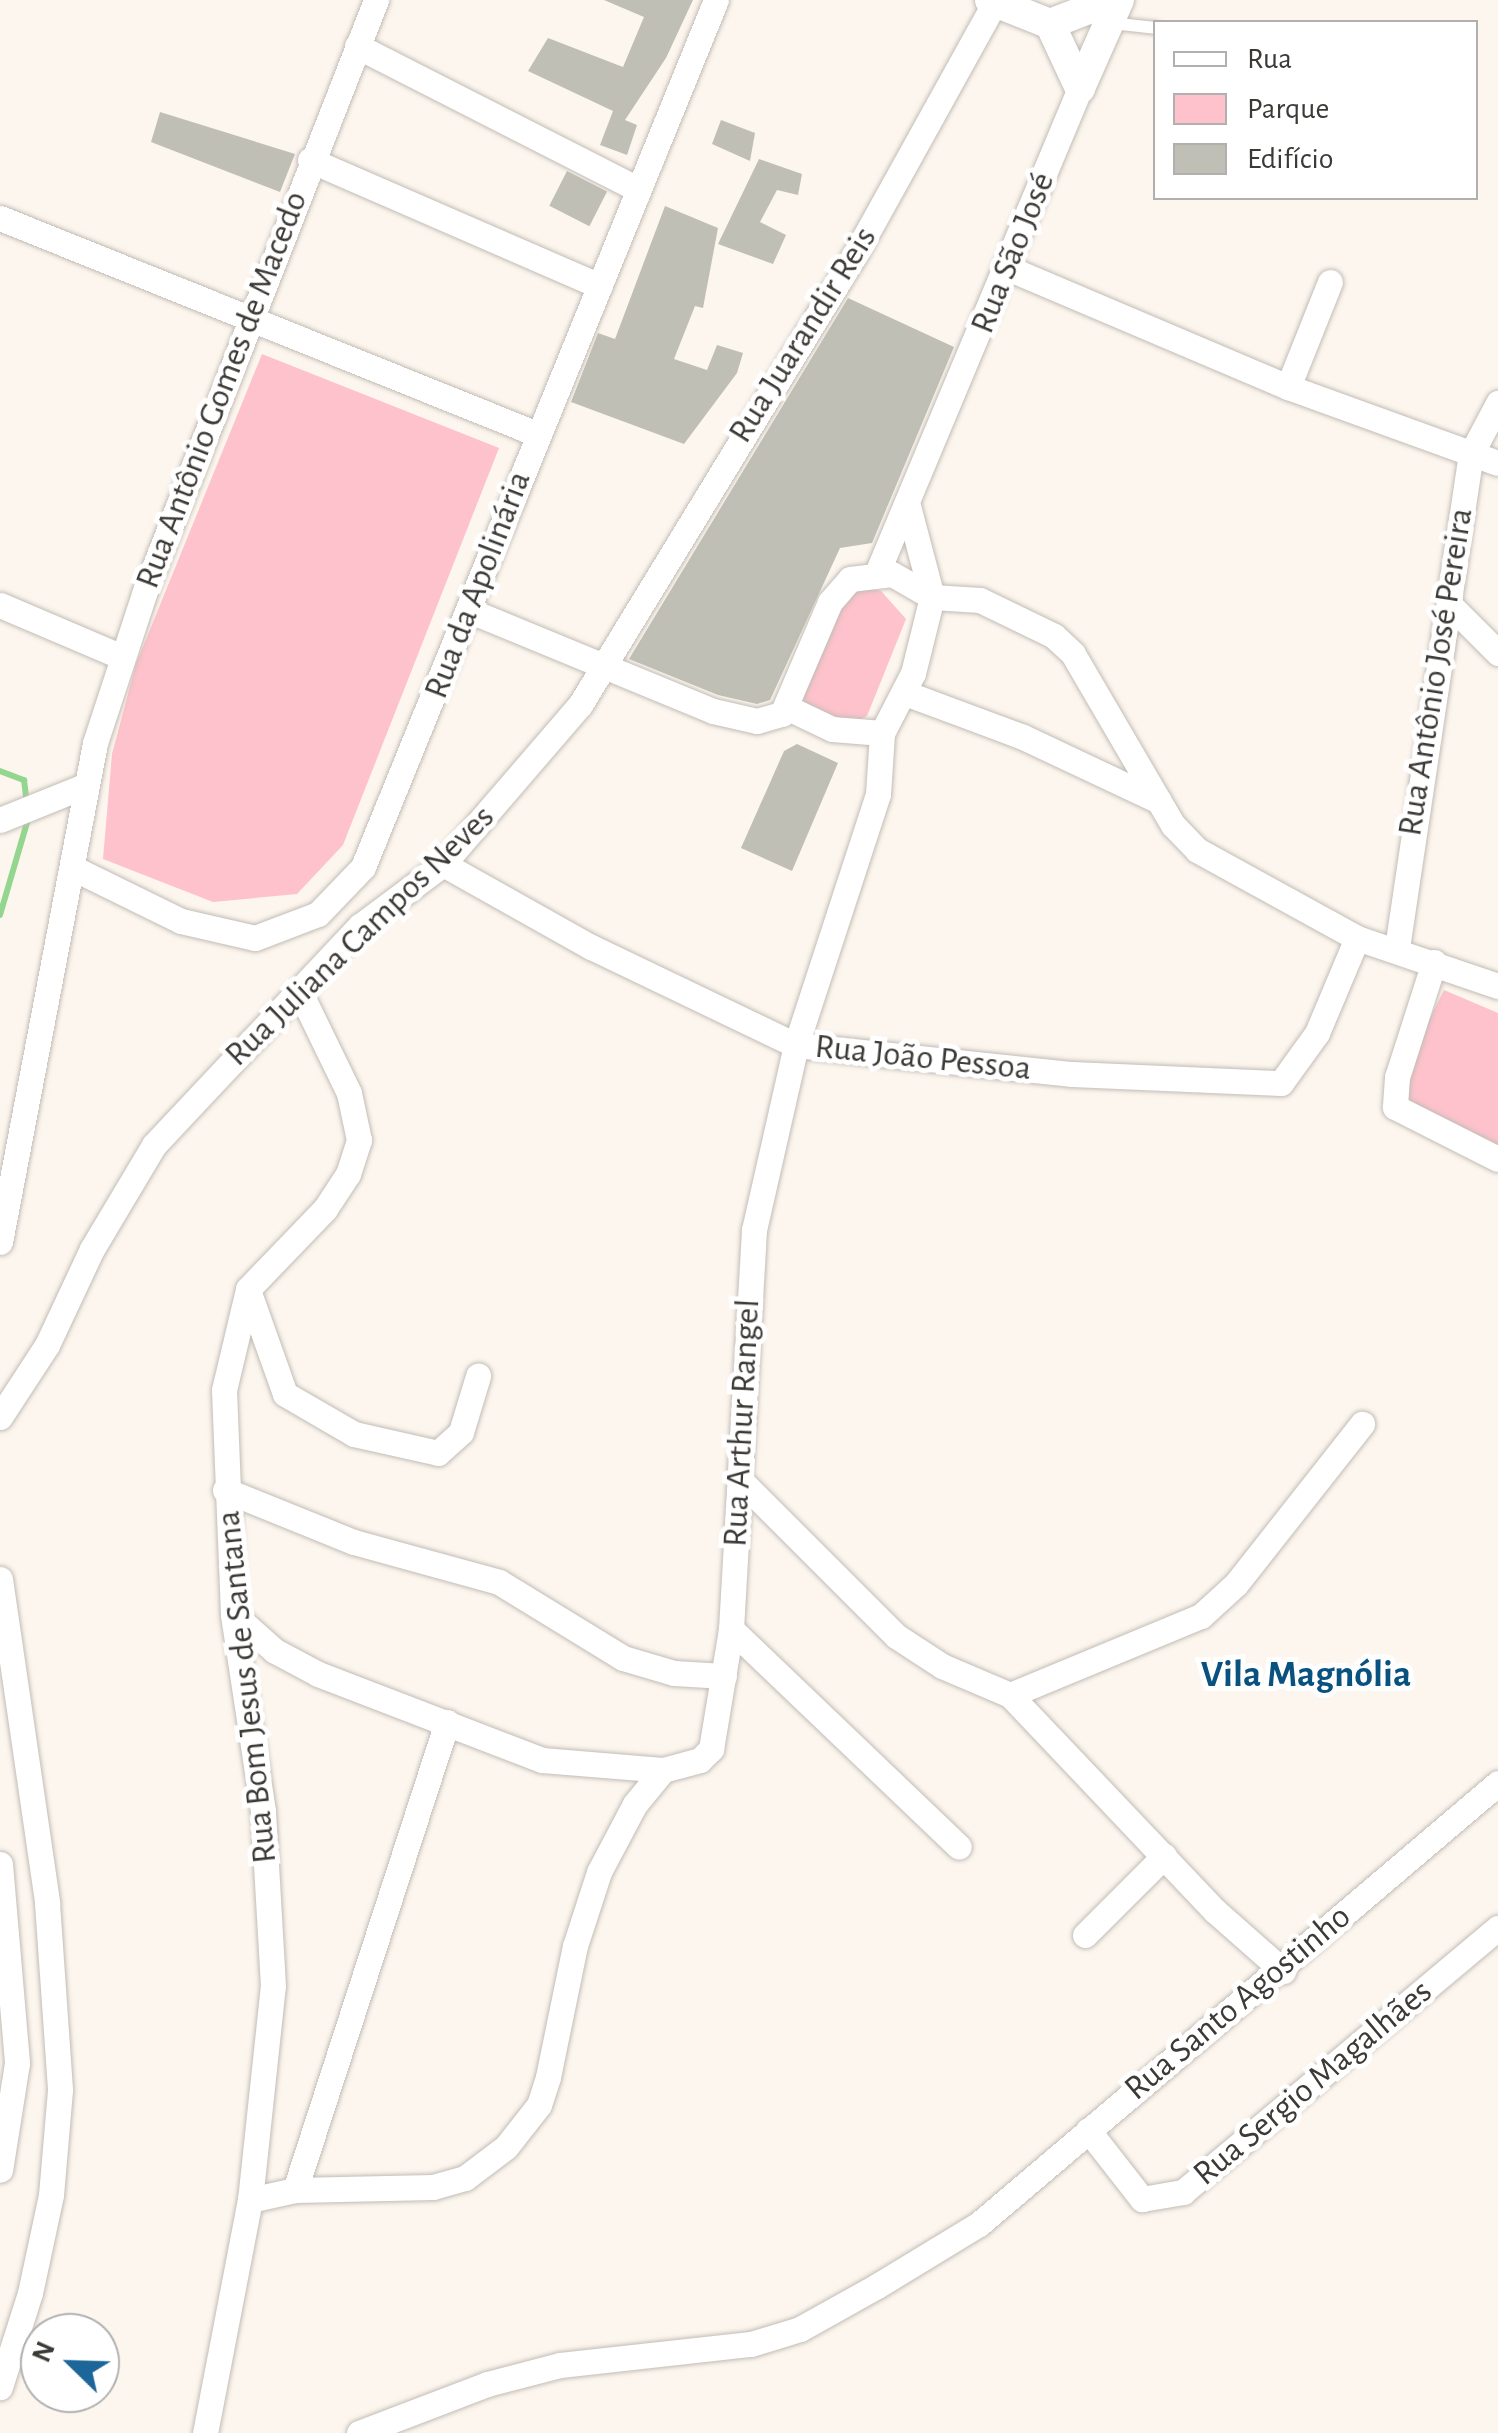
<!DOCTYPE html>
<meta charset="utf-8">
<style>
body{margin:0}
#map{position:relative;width:1498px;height:2433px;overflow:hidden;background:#fcf6ef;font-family:"Alegreya Sans",sans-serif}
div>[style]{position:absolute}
.green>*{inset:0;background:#fdc2cc}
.stream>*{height:6px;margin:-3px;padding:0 3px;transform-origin:3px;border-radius:3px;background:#94d68f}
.building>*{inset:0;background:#bfbfb6;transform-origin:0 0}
.roads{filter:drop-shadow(0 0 2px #c2bcb5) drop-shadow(0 0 2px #c2bcb5)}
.service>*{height:12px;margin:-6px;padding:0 6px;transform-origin:6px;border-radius:6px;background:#fff}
.minor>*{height:25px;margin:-12.5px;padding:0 12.5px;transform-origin:12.5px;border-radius:12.5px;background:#fff}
.tertiary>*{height:30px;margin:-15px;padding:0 15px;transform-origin:15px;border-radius:15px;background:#fff}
span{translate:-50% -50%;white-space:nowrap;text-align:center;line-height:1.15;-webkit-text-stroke:10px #fff;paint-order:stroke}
.street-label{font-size:35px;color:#3c3a37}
.neighbourhood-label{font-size:38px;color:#09517f;font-weight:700}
.legend{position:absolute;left:1153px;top:20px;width:325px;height:180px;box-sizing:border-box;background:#fff;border:2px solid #b1b0af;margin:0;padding:12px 18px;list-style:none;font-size:30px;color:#3c3a37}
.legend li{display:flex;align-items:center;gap:20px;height:50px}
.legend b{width:50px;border:2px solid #b1b0af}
.north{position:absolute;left:20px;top:2313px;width:100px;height:100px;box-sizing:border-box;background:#fff;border:2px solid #b1b0af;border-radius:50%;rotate:293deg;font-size:28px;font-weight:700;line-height:40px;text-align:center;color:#3c3a37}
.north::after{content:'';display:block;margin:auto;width:35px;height:45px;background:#1d669a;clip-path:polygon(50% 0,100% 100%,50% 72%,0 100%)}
</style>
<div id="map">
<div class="green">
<i style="clip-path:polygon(262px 354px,499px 448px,343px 845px,297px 894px,213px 902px,103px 859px,112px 754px,136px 664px)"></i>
<i style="clip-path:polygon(859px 586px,881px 591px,906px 619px,867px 716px,847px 726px,809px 713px,801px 692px,843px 594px)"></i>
<i style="clip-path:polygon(1444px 990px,1498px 1013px,1498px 1150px,1389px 1100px)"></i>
</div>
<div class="stream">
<i style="left:0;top:771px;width:26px;rotate:21deg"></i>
<i style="left:24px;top:780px;width:24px;rotate:83deg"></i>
<i style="left:0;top:915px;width:103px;rotate:-73.7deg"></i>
</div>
<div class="building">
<i style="clip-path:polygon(604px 0,693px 0,666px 58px,625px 120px,637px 125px,627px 155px,600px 145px,613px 111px,528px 71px,548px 38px,623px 67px,644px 17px)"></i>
<i style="clip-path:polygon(160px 112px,295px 154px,280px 192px,151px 142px)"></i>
<i style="clip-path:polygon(721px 120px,755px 133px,750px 161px,712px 144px)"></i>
<i style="clip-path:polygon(759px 159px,802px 174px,798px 195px,777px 190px,760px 222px,786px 235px,773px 264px,718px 244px)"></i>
<i style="left:567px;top:171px;width:45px;height:39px;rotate:27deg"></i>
<i style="clip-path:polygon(665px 206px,718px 228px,703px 308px,695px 306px,674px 359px,707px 370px,717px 345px,743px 353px,737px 373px,684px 444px,571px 402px,598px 333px,615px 339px)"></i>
<i style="clip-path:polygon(848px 298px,954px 347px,872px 543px,840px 548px,770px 700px,757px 704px,718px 695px,629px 659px)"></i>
<i style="clip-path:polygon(797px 744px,838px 763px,792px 871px,741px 848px,784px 751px)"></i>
</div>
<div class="roads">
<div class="service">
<i style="left:1111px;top:23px;width:45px;rotate:6.3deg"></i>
</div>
<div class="minor">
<i style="left:357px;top:46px;width:315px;rotate:27deg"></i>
<i style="left:310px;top:160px;width:316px;rotate:23.5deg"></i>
<i style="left:0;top:218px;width:579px;rotate:21.91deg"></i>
<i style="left:1005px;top:267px;width:307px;rotate:23deg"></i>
<i style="left:1288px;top:387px;width:223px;rotate:19.9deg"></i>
<i style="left:1288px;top:387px;width:113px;rotate:-68.2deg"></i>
<i style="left:908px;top:506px;width:94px;rotate:75.2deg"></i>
<i style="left:932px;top:597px;width:48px;rotate:3.6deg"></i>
<i style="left:980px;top:600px;width:82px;rotate:25.9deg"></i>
<i style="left:1054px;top:636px;width:26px;rotate:43deg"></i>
<i style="left:1073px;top:654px;width:198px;rotate:59.7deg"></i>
<i style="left:1173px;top:825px;width:35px;rotate:46deg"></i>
<i style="left:1197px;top:850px;width:183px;rotate:28.8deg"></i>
<i style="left:1357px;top:938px;width:149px;rotate:18.8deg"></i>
<i style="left:877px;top:573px;width:526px;rotate:-67.29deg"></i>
<i style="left:0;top:605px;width:133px;rotate:23.1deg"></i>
<i style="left:1450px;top:605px;width:68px;rotate:45deg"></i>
<i style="left:468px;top:610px;width:265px;rotate:22.4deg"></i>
<i style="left:713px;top:711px;width:45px;rotate:12.8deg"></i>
<i style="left:757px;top:721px;width:26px;rotate:-16deg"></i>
<i style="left:782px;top:714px;width:122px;rotate:-66.8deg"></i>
<i style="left:830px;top:602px;width:30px;rotate:-49deg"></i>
<i style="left:850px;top:579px;width:42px;rotate:-6.8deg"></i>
<i style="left:892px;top:574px;width:46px;rotate:29.9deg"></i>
<i style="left:932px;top:597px;width:78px;rotate:104deg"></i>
<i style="left:913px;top:673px;width:68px;rotate:117.3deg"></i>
<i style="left:882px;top:733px;width:50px;rotate:-175.4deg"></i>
<i style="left:832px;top:729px;width:51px;rotate:-154.4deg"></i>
<i style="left:905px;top:693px;width:126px;rotate:20.4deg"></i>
<i style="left:1023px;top:737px;width:150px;rotate:25.2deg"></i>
<i style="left:0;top:820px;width:91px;rotate:-22deg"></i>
<i style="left:443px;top:864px;width:170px;rotate:29.3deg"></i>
<i style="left:591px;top:947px;width:227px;rotate:25.6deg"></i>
<i style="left:796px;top:1045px;width:278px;rotate:6deg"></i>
<i style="left:1072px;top:1074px;width:209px;rotate:2.5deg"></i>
<i style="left:1281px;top:1083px;width:62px;rotate:-54.2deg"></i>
<i style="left:1317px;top:1033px;width:103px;rotate:-67.2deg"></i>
<i style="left:75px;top:869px;width:118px;rotate:26.1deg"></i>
<i style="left:181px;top:921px;width:76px;rotate:12.9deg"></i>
<i style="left:255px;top:938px;width:67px;rotate:-20.9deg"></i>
<i style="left:318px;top:914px;width:65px;rotate:-46.2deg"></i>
<i style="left:363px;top:867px;width:936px;rotate:-67.85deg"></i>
<i style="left:1397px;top:948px;width:500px;rotate:-81.5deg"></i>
<i style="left:1471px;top:454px;width:58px;rotate:-62.1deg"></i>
<i style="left:1434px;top:962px;width:121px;rotate:107.8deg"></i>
<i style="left:1397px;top:1077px;width:30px;rotate:94deg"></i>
<i style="left:1395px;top:1107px;width:115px;rotate:26.8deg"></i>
<i style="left:0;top:1242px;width:508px;rotate:-79.22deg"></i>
<i style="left:95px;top:743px;width:160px;rotate:-71.8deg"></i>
<i style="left:145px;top:591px;width:635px;rotate:-68.65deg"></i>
<i style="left:248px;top:1290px;width:110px;rotate:70.4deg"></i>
<i style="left:285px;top:1394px;width:80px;rotate:30.1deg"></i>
<i style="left:354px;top:1434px;width:86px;rotate:12.7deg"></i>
<i style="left:438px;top:1453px;width:31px;rotate:-42deg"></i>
<i style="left:461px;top:1432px;width:59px;rotate:-73.1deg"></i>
<i style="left:0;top:1417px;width:86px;rotate:-56.9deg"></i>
<i style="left:47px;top:1345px;width:106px;rotate:-64.9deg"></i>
<i style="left:92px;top:1249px;width:121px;rotate:-59.2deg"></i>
<i style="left:154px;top:1145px;width:301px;rotate:-46.8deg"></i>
<i style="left:360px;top:926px;width:104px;rotate:-36.8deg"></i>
<i style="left:443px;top:864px;width:210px;rotate:-49.3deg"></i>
<i style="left:580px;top:705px;width:532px;rotate:-58.61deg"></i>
<i style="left:857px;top:251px;width:285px;rotate:-61deg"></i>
<i style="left:741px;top:1481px;width:219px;rotate:45deg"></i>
<i style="left:896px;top:1636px;width:55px;rotate:33.1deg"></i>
<i style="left:942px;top:1666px;width:74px;rotate:23.1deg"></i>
<i style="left:1010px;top:1695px;width:298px;rotate:46.5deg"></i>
<i style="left:1215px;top:1911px;width:91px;rotate:41.4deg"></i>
<i style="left:225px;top:1490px;width:139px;rotate:22deg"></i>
<i style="left:354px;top:1542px;width:150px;rotate:15.4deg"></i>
<i style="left:499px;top:1582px;width:145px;rotate:31.5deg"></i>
<i style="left:623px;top:1658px;width:53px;rotate:16.4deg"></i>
<i style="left:674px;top:1673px;width:50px;rotate:3.4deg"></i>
<i style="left:0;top:1579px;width:327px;rotate:81.7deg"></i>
<i style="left:47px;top:1903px;width:187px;rotate:86deg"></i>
<i style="left:60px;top:2090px;width:105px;rotate:94.9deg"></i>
<i style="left:51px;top:2195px;width:100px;rotate:102.1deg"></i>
<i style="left:30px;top:2293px;width:99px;rotate:107.7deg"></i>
<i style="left:233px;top:1614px;width:56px;rotate:41.4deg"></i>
<i style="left:275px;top:1651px;width:49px;rotate:28.1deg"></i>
<i style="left:318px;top:1674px;width:240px;rotate:21deg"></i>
<i style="left:542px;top:1760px;width:121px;rotate:4.7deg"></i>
<i style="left:663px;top:1770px;width:38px;rotate:-15deg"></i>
<i style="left:700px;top:1760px;width:16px;rotate:-45deg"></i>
<i style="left:711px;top:1749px;width:122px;rotate:-80.5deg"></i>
<i style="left:731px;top:1629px;width:400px;rotate:-86.7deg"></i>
<i style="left:754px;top:1230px;width:190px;rotate:-77.2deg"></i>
<i style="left:796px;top:1045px;width:264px;rotate:-71.9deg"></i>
<i style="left:878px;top:794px;width:61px;rotate:-86.2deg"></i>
<i style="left:731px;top:1629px;width:315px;rotate:43.7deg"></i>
<i style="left:1010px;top:1695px;width:207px;rotate:-22.5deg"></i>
<i style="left:1201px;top:1616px;width:47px;rotate:-42.4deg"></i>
<i style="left:1236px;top:1584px;width:204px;rotate:-51.8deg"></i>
<i style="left:0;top:1864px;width:200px;rotate:85.1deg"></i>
<i style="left:17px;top:2063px;width:108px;rotate:99deg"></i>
<i style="left:1085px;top:1935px;width:112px;rotate:-45deg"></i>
<i style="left:1088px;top:2130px;width:88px;rotate:52deg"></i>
<i style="left:1142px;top:2199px;width:42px;rotate:-9.7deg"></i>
<i style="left:1183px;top:2192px;width:411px;rotate:-40deg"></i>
<i style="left:295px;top:2190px;width:492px;rotate:-72deg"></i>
<i style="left:250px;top:2200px;width:46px;rotate:-12.5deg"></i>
<i style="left:295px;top:2190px;width:138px;rotate:-1.2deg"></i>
<i style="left:433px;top:2187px;width:33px;rotate:-16deg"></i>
<i style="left:465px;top:2178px;width:51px;rotate:-37.1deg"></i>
<i style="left:506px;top:2147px;width:53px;rotate:-51.8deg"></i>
<i style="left:539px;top:2105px;width:29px;rotate:-72deg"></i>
<i style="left:548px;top:2077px;width:134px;rotate:-78.4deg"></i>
<i style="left:575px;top:1946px;width:78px;rotate:-72deg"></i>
<i style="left:599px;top:1872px;width:77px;rotate:-62.1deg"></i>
<i style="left:635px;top:1804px;width:44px;rotate:-50.5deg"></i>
<i style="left:205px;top:2433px;width:237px;rotate:-79.1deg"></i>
<i style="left:250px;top:2200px;width:215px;rotate:-83.9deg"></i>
<i style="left:273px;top:1986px;width:175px;rotate:-93.3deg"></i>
<i style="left:263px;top:1811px;width:199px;rotate:-98.7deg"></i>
<i style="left:233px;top:1614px;width:224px;rotate:-92.3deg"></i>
<i style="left:224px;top:1390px;width:104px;rotate:-76.6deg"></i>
<i style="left:248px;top:1289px;width:111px;rotate:-46.1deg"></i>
<i style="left:325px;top:1209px;width:42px;rotate:-56.7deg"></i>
<i style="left:348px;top:1174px;width:36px;rotate:-72deg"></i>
<i style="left:359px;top:1140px;width:48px;rotate:-102deg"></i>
<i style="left:349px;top:1093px;width:114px;rotate:-115.9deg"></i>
<i style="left:359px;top:2433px;width:137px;rotate:-20.9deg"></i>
<i style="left:487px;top:2384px;width:75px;rotate:-14.6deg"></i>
<i style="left:560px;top:2365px;width:192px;rotate:-6.3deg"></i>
<i style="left:751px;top:2344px;width:51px;rotate:-17deg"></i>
<i style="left:800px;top:2329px;width:88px;rotate:-29.2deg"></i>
<i style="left:877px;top:2286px;width:119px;rotate:-31.3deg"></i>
<i style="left:979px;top:2224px;width:681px;rotate:-40.35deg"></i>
</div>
<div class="tertiary">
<i style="left:990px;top:0;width:65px;rotate:21.8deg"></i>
<i style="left:1050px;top:24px;width:66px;rotate:-21.2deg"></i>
<i style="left:1050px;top:24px;width:71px;rotate:64.9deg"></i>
<i style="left:1080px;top:88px;width:96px;rotate:-66.1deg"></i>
</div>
</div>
<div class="street-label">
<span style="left:1013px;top:253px;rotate:-68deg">Rua São José</span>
<span style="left:803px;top:335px;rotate:-58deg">Rua Juarandir Reis</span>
<span style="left:222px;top:390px;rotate:-69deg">Rua Antônio Gomes de Macedo</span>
<span style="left:478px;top:585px;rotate:-69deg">Rua da Apolinária</span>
<span style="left:1436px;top:672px;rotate:-81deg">Rua Antônio José Pereira</span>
<span style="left:360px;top:936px;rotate:-44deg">Rua Juliana Campos Neves</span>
<span style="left:923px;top:1058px;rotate:6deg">Rua João Pessoa</span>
<span style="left:742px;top:1423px;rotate:-87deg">Rua Arthur Rangel</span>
<span style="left:247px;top:1687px;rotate:-96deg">Rua Bom Jesus de Santana</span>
<span style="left:1238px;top:2003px;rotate:-40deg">Rua Santo Agostinho</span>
<span style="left:1313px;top:2083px;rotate:-40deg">Rua Sergio Magalhães</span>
</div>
<div class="neighbourhood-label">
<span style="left:1306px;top:1676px">Vila Magnólia</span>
</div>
<ul class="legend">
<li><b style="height:12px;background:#fff"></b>Rua</li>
<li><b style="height:28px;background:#fdc2cc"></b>Parque</li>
<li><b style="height:28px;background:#bfbfb6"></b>Edifício</li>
</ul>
<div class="north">N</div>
</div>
